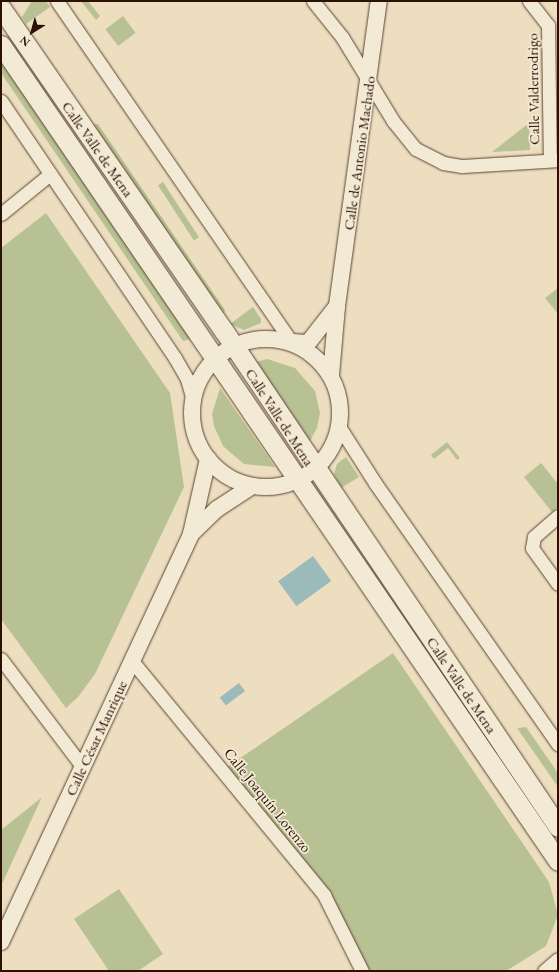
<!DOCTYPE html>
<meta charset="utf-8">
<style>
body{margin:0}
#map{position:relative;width:559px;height:972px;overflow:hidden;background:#eddec0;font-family:"EB Garamond",serif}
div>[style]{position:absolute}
.green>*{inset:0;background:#b8c193;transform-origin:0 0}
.water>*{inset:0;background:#9abbb9;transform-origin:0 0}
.roads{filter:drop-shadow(0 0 1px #5b4430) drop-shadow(0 0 1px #5b4430)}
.minor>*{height:13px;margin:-6.5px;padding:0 6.5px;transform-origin:6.5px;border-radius:6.5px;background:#f3ead6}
.tertiary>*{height:16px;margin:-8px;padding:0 8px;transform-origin:8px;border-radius:8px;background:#f3ead6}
.tertiary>.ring{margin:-8px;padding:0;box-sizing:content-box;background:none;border:16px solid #f3ead6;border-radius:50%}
.secondary>*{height:19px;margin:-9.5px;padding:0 9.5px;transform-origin:9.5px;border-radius:9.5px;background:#f3ead6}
span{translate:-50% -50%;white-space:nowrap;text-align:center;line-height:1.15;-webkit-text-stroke:3.5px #f3ead6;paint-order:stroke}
.street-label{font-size:15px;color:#2a1100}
.frame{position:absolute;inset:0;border:2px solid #2a1100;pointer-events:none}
.north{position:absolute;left:12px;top:12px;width:40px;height:40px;-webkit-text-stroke:3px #f3ead6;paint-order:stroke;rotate:217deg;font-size:11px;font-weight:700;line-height:16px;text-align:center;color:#2a1100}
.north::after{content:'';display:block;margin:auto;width:14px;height:18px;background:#2a1100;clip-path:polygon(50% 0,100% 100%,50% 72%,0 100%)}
</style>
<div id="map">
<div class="green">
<i style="clip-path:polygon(32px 1px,46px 1px,50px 7px,26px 24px,22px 17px)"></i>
<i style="clip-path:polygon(81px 1px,88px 1px,100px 16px,96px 20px)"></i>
<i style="left:123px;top:16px;width:21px;height:22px;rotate:53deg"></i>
<i style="clip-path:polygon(1px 59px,190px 337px,190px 339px,183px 341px,1px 73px)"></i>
<i style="clip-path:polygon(529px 123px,530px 150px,492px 152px)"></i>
<i style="clip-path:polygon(93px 124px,98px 124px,225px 310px,223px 317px)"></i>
<i style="left:163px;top:182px;width:66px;height:6px;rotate:57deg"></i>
<i style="clip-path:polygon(46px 213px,170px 393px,184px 487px,95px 674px,78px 697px,66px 708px,1px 619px,1px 248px)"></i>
<i style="clip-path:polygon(558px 288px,558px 314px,545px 298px)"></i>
<i style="clip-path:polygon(253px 307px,261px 319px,261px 323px,244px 330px,230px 324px)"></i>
<i style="clip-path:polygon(267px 359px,295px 368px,315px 391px,320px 413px,317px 428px,310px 441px,256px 362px)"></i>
<i style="clip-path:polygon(220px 388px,275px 467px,244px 464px,223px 446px,214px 426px,212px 414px)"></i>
<i style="clip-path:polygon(447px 442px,460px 458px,457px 460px,448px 448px,434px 459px,431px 455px)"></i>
<i style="clip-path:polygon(346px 457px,359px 477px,341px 488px,334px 474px,337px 464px)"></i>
<i style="clip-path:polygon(541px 463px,558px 484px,558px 507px,552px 512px,524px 477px)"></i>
<i style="clip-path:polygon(393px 653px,549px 882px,558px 915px,546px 946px,506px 971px,362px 971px,324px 895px,223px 770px)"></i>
<i style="clip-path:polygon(526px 727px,558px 773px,558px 787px,517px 728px)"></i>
<i style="clip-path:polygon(41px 798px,41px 799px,1px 886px,1px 830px)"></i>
<i style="clip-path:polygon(119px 889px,163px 954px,138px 971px,109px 971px,74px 919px)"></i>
</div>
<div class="water">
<i style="left:313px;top:556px;width:31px;height:43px;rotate:54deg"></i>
<i style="left:239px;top:683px;width:10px;height:24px;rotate:53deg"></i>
</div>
<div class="roads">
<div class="minor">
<i style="left:57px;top:1px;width:414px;rotate:55.5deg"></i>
<i style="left:313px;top:1px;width:46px;rotate:51.1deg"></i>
<i style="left:342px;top:37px;width:98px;rotate:58.7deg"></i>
<i style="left:393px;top:121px;width:36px;rotate:51deg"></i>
<i style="left:416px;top:149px;width:30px;rotate:27deg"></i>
<i style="left:443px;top:163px;width:18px;rotate:9deg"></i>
<i style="left:461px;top:166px;width:97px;rotate:-3.5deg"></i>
<i style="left:529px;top:1px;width:31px;rotate:52deg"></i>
<i style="left:548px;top:25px;width:135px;rotate:89.2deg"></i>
<i style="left:1px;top:101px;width:310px;rotate:55.9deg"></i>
<i style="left:175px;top:358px;width:24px;rotate:60deg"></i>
<i style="left:187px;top:379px;width:22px;rotate:74deg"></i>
<i style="left:1px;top:214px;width:63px;rotate:-39.2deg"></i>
<i style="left:340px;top:428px;width:65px;rotate:57.5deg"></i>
<i style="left:375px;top:483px;width:319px;rotate:55deg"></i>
<i style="left:558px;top:516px;width:32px;rotate:139deg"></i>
<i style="left:534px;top:537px;width:11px;rotate:100deg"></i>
<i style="left:532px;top:548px;width:44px;rotate:54.2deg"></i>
<i style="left:1px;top:659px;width:134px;rotate:52.9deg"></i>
<i style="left:132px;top:661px;width:303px;rotate:50.6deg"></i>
<i style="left:324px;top:895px;width:85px;rotate:63.4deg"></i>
<i style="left:544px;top:971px;width:18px;rotate:-41deg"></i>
</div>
<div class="tertiary">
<i class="ring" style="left:192px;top:339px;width:132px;height:132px"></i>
<i style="left:291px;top:342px;width:17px;rotate:3deg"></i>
<i style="left:308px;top:343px;width:47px;rotate:-51.9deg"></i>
<i style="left:331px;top:375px;width:69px;rotate:-85deg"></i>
<i style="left:337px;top:306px;width:308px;rotate:-82.2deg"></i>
<i style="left:191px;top:534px;width:36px;rotate:-44deg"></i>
<i style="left:217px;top:509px;width:42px;rotate:-33.3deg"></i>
<i style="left:1px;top:942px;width:450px;rotate:-65deg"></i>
<i style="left:191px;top:534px;width:77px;rotate:-77.2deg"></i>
</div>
<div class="secondary">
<i style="left:1px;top:8px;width:393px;rotate:55.4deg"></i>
<i style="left:224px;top:331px;width:598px;rotate:56.04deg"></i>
<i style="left:1px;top:45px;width:988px;rotate:55.68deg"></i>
</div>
</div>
<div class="street-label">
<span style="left:533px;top:89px;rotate:-91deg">Calle Valderrodrigo</span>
<span style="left:98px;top:149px;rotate:55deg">Calle Valle de Mena</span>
<span style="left:359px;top:153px;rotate:-82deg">Calle de Antonio Machado</span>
<span style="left:280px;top:417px;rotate:57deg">Calle Valle de Mena</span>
<span style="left:462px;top:685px;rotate:56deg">Calle Valle de Mena</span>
<span style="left:96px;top:738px;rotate:-65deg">Calle César Manrique</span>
<span style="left:268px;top:800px;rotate:51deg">Calle Joaquín Lorenzo</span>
</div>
<div class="frame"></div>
<div class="north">N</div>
</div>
